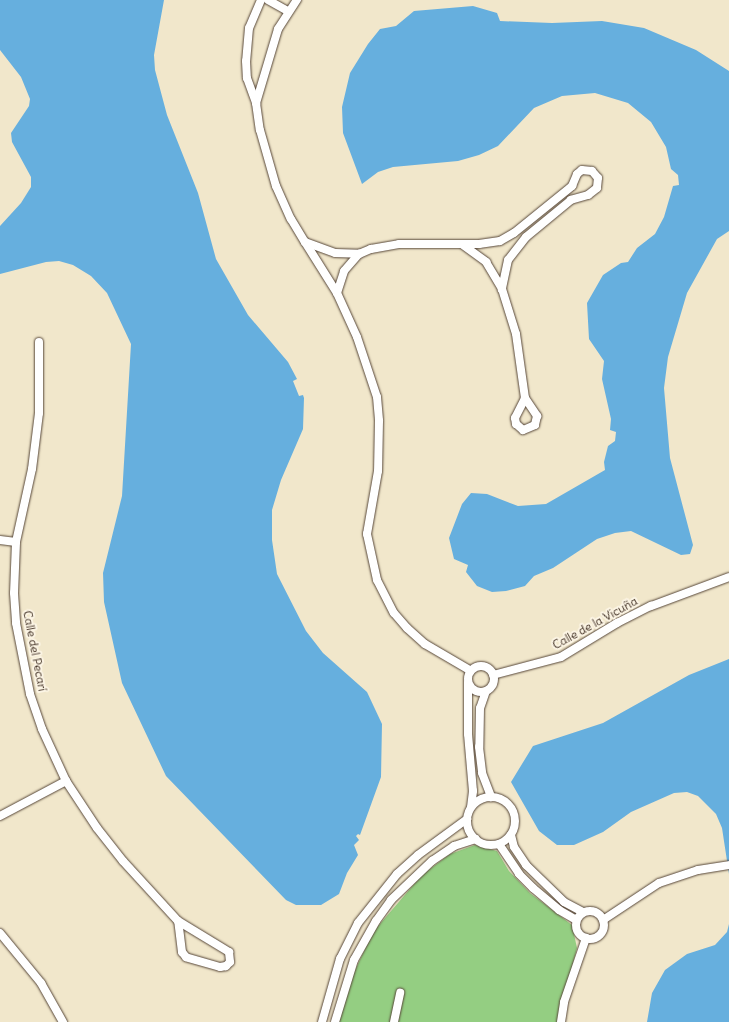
<!DOCTYPE html>
<meta charset="utf-8">
<style>
body{margin:0}
#map{position:relative;width:729px;height:1022px;overflow:hidden;background:#f1e7cb;font-family:Delius,sans-serif}
div>[style]{position:absolute}
.green>*{inset:0;background:#94ce82}
.water>*{inset:0;background:#66afde}
.roads{filter:drop-shadow(0 0 1px #564638) drop-shadow(0 0 1px #564638)}
.street>*{height:8px;margin:-4px;padding:0 4px;transform-origin:4px;border-radius:4px;background:#fff}
.street>.ring{margin:-4px;padding:0;box-sizing:content-box;background:none;border:8px solid #fff;border-radius:50%}
span{translate:-50% -50%;white-space:nowrap;text-align:center;line-height:1.15;-webkit-text-stroke:4px #fcf5e5;paint-order:stroke}
.street-label{font-size:12px;color:#3b2a1e}
</style>
<div id="map">
<div class="green">
<i style="clip-path:polygon(475px 845px,497px 851px,509px 871px,530px 893px,572px 925px,577px 948px,558px 1022px,339px 1022px,349px 983px,373px 932px,422px 875px,450px 854px)"></i>
</div>
<div class="water">
<i style="clip-path:polygon(0 0,164px 0,154px 55px,155px 70px,167px 115px,198px 193px,216px 259px,248px 315px,288px 362px,297px 379px,293px 381px,299px 396px,303px 395px,304px 398px,303px 429px,281px 480px,272px 510px,272px 540px,277px 574px,306px 631px,323px 653px,367px 692px,382px 724px,381px 777px,360px 835px,358px 834px,356px 836px,359px 840px,354px 845px,358px 855px,347px 873px,339px 894px,321px 905px,296px 905px,286px 900px,166px 776px,122px 683px,104px 602px,103px 573px,122px 496px,131px 344px,107px 293px,91px 276px,73px 265px,59px 261px,46px 262px,0 274px,0 226px,21px 203px,31px 187px,31px 177px,12px 142px,11px 133px,29px 106px,30px 99px,21px 77px,0 50px)"></i>
<i style="clip-path:polygon(473px 6px,497px 13px,500px 21px,552px 23px,602px 21px,644px 28px,696px 50px,729px 71px,729px 231px,717px 239px,687px 293px,668px 357px,664px 388px,670px 458px,693px 545px,690px 554px,681px 555px,631px 531px,615px 533px,597px 539px,553px 568px,534px 576px,525px 586px,506px 591px,492px 592px,477px 586px,466px 572px,468px 565px,454px 559px,449px 538px,462px 504px,471px 493px,487px 494px,518px 506px,546px 504px,605px 470px,604px 462px,608px 446px,615px 441px,616px 432px,610px 430px,611px 419px,602px 379px,604px 361px,589px 339px,587px 303px,603px 275px,621px 263px,628px 262px,637px 248px,655px 234px,664px 217px,673px 186px,679px 185px,678px 175px,671px 169px,666px 147px,651px 122px,628px 103px,595px 93px,562px 96px,534px 108px,498px 146px,479px 155px,458px 161px,393px 167px,378px 172px,362px 184px,343px 133px,342px 107px,350px 73px,368px 44px,380px 29px,396px 26px,414px 11px)"></i>
<i style="clip-path:polygon(729px 659px,729px 874px,722px 828px,716px 814px,698px 796px,687px 792px,674px 793px,631px 812px,603px 832px,574px 845px,557px 845px,539px 831px,511px 782px,533px 746px,603px 723px,689px 675px)"></i>
<i style="clip-path:polygon(729px 924px,729px 1022px,647px 1022px,652px 993px,665px 970px,687px 954px,715px 945px,727px 932px)"></i>
</div>
<div class="roads">
<div class="street">
<i style="left:261px;top:0;width:30px;rotate:113deg"></i>
<i style="left:249px;top:28px;width:33px;rotate:95deg"></i>
<i style="left:246px;top:61px;width:17px;rotate:87deg"></i>
<i style="left:247px;top:78px;width:27px;rotate:70deg"></i>
<i style="left:256px;top:103px;width:27px;rotate:82deg"></i>
<i style="left:260px;top:130px;width:58px;rotate:74.1deg"></i>
<i style="left:276px;top:186px;width:36px;rotate:66deg"></i>
<i style="left:291px;top:219px;width:27px;rotate:59deg"></i>
<i style="left:305px;top:242px;width:32px;rotate:20deg"></i>
<i style="left:335px;top:253px;width:24px;rotate:2deg"></i>
<i style="left:268px;top:0;width:23px;rotate:29deg"></i>
<i style="left:256px;top:103px;width:77px;rotate:-73.4deg"></i>
<i style="left:278px;top:29px;width:35px;rotate:-57deg"></i>
<i style="left:305px;top:242px;width:60px;rotate:57.9deg"></i>
<i style="left:337px;top:293px;width:48px;rotate:65.6deg"></i>
<i style="left:357px;top:337px;width:63px;rotate:71.6deg"></i>
<i style="left:377px;top:397px;width:24px;rotate:85deg"></i>
<i style="left:379px;top:421px;width:50px;rotate:91.1deg"></i>
<i style="left:378px;top:471px;width:64px;rotate:99.9deg"></i>
<i style="left:367px;top:534px;width:47px;rotate:77.7deg"></i>
<i style="left:377px;top:580px;width:37px;rotate:63deg"></i>
<i style="left:394px;top:613px;width:20px;rotate:49deg"></i>
<i style="left:407px;top:628px;width:24px;rotate:42deg"></i>
<i style="left:425px;top:644px;width:53px;rotate:30.4deg"></i>
<i style="left:463px;top:245px;width:29px;rotate:36deg"></i>
<i style="left:486px;top:262px;width:31px;rotate:59deg"></i>
<i style="left:502px;top:289px;width:47px;rotate:72.7deg"></i>
<i style="left:516px;top:334px;width:65px;rotate:82deg"></i>
<i style="left:525px;top:398px;width:22px;rotate:56deg"></i>
<i style="left:537px;top:416px;width:9px;rotate:103deg"></i>
<i style="left:535px;top:425px;width:13px;rotate:157deg"></i>
<i style="left:523px;top:430px;width:9px;rotate:-139deg"></i>
<i style="left:516px;top:424px;width:6px;rotate:-99deg"></i>
<i style="left:515px;top:418px;width:22px;rotate:-63deg"></i>
<i style="left:337px;top:293px;width:23px;rotate:-72deg"></i>
<i style="left:344px;top:271px;width:23px;rotate:-49deg"></i>
<i style="left:359px;top:254px;width:13px;rotate:-23deg"></i>
<i style="left:371px;top:249px;width:28px;rotate:-10deg"></i>
<i style="left:399px;top:244px;width:80px"></i>
<i style="left:479px;top:244px;width:21px;rotate:-8deg"></i>
<i style="left:500px;top:241px;width:16px;rotate:-30deg"></i>
<i style="left:514px;top:233px;width:75px;rotate:-39deg"></i>
<i style="left:572px;top:186px;width:13px;rotate:-67deg"></i>
<i style="left:577px;top:174px;width:6px;rotate:-39deg"></i>
<i style="left:582px;top:170px;width:10px;rotate:6deg"></i>
<i style="left:592px;top:171px;width:9px;rotate:49deg"></i>
<i style="left:598px;top:178px;width:10px;rotate:96deg"></i>
<i style="left:597px;top:188px;width:11px;rotate:142deg"></i>
<i style="left:588px;top:195px;width:18px;rotate:164deg"></i>
<i style="left:571px;top:200px;width:58px;rotate:140.6deg"></i>
<i style="left:526px;top:237px;width:29px;rotate:128deg"></i>
<i style="left:508px;top:260px;width:30px;rotate:102deg"></i>
<i style="left:39px;top:342px;width:71px;rotate:90deg"></i>
<i style="left:39px;top:413px;width:56px;rotate:97.1deg"></i>
<i style="left:32px;top:469px;width:75px;rotate:102.4deg"></i>
<i style="left:16px;top:542px;width:51px;rotate:92.2deg"></i>
<i style="left:14px;top:593px;width:30px;rotate:86deg"></i>
<i style="left:16px;top:623px;width:72px;rotate:78.8deg"></i>
<i style="left:30px;top:694px;width:37px;rotate:71deg"></i>
<i style="left:42px;top:729px;width:57px;rotate:65.2deg"></i>
<i style="left:66px;top:781px;width:56px;rotate:56.6deg"></i>
<i style="left:97px;top:828px;width:42px;rotate:51.8deg"></i>
<i style="left:123px;top:861px;width:81px;rotate:47.5deg"></i>
<i style="left:178px;top:921px;width:60px;rotate:31.3deg"></i>
<i style="left:229px;top:952px;width:10px;rotate:84deg"></i>
<i style="left:230px;top:962px;width:6px;rotate:135deg"></i>
<i style="left:226px;top:966px;width:6px;rotate:171deg"></i>
<i style="left:220px;top:967px;width:35px;rotate:-164deg"></i>
<i style="left:186px;top:957px;width:6px;rotate:-129deg"></i>
<i style="left:182px;top:952px;width:31px;rotate:-97deg"></i>
<i style="left:0;top:540px;width:16px;rotate:7deg"></i>
<i class="ring" style="left:468px;top:666px;width:18px;height:18px"></i>
<i style="left:493px;top:675px;width:70px;rotate:-14.8deg"></i>
<i style="left:561px;top:657px;width:66px;rotate:-31.3deg"></i>
<i style="left:617px;top:623px;width:38px;rotate:-27deg"></i>
<i style="left:651px;top:606px;width:83px;rotate:-20.4deg"></i>
<i style="left:468px;top:682px;width:52px;rotate:90deg"></i>
<i style="left:468px;top:734px;width:57px;rotate:85deg"></i>
<i style="left:473px;top:791px;width:16px;rotate:97deg"></i>
<i style="left:486px;top:691px;width:18px;rotate:109deg"></i>
<i style="left:480px;top:708px;width:39px;rotate:91deg"></i>
<i style="left:479px;top:747px;width:26px;rotate:83deg"></i>
<i style="left:482px;top:773px;width:26px;rotate:69deg"></i>
<i class="ring" style="left:467px;top:797px;width:40px;height:40px"></i>
<i style="left:0;top:816px;width:75px;rotate:-27.9deg"></i>
<i style="left:511px;top:835px;width:12px;rotate:76deg"></i>
<i style="left:514px;top:847px;width:22px;rotate:56deg"></i>
<i style="left:526px;top:865px;width:53px;rotate:44.2deg"></i>
<i style="left:564px;top:902px;width:21px;rotate:28deg"></i>
<i style="left:499px;top:844px;width:36px;rotate:56deg"></i>
<i style="left:519px;top:874px;width:20px;rotate:45deg"></i>
<i style="left:533px;top:888px;width:34px;rotate:40deg"></i>
<i style="left:559px;top:910px;width:20px;rotate:30deg"></i>
<i class="ring" style="left:576px;top:911px;width:20px;height:20px"></i>
<i style="left:603px;top:920px;width:67px;rotate:-33.5deg"></i>
<i style="left:659px;top:883px;width:41px;rotate:-18.4deg"></i>
<i style="left:698px;top:870px;width:31px;rotate:-9deg"></i>
<i style="left:0;top:933px;width:65px;rotate:50.6deg"></i>
<i style="left:41px;top:983px;width:45px;rotate:60.6deg"></i>
<i style="left:322px;top:1022px;width:66px;rotate:-74.1deg"></i>
<i style="left:340px;top:959px;width:40px;rotate:-63.4deg"></i>
<i style="left:358px;top:923px;width:63px;rotate:-51.5deg"></i>
<i style="left:397px;top:874px;width:28px;rotate:-42deg"></i>
<i style="left:418px;top:855px;width:61px;rotate:-36.3deg"></i>
<i style="left:335px;top:1022px;width:65px;rotate:-73deg"></i>
<i style="left:354px;top:960px;width:45px;rotate:-60.6deg"></i>
<i style="left:376px;top:921px;width:26px;rotate:-54deg"></i>
<i style="left:391px;top:900px;width:57px;rotate:-43.6deg"></i>
<i style="left:432px;top:861px;width:27px;rotate:-34deg"></i>
<i style="left:454px;top:846px;width:23px;rotate:-18deg"></i>
<i style="left:394px;top:1022px;width:30px;rotate:-78deg"></i>
<i style="left:561px;top:1022px;width:20px;rotate:-81deg"></i>
<i style="left:564px;top:1002px;width:68px;rotate:-71deg"></i>
</div>
</div>
<div class="street-label">
<span style="left:595px;top:623px;rotate:-29deg">Calle de la Vicuña</span>
<span style="left:35px;top:651px;rotate:79deg">Calle del Pecarí</span>
</div>
</div>
